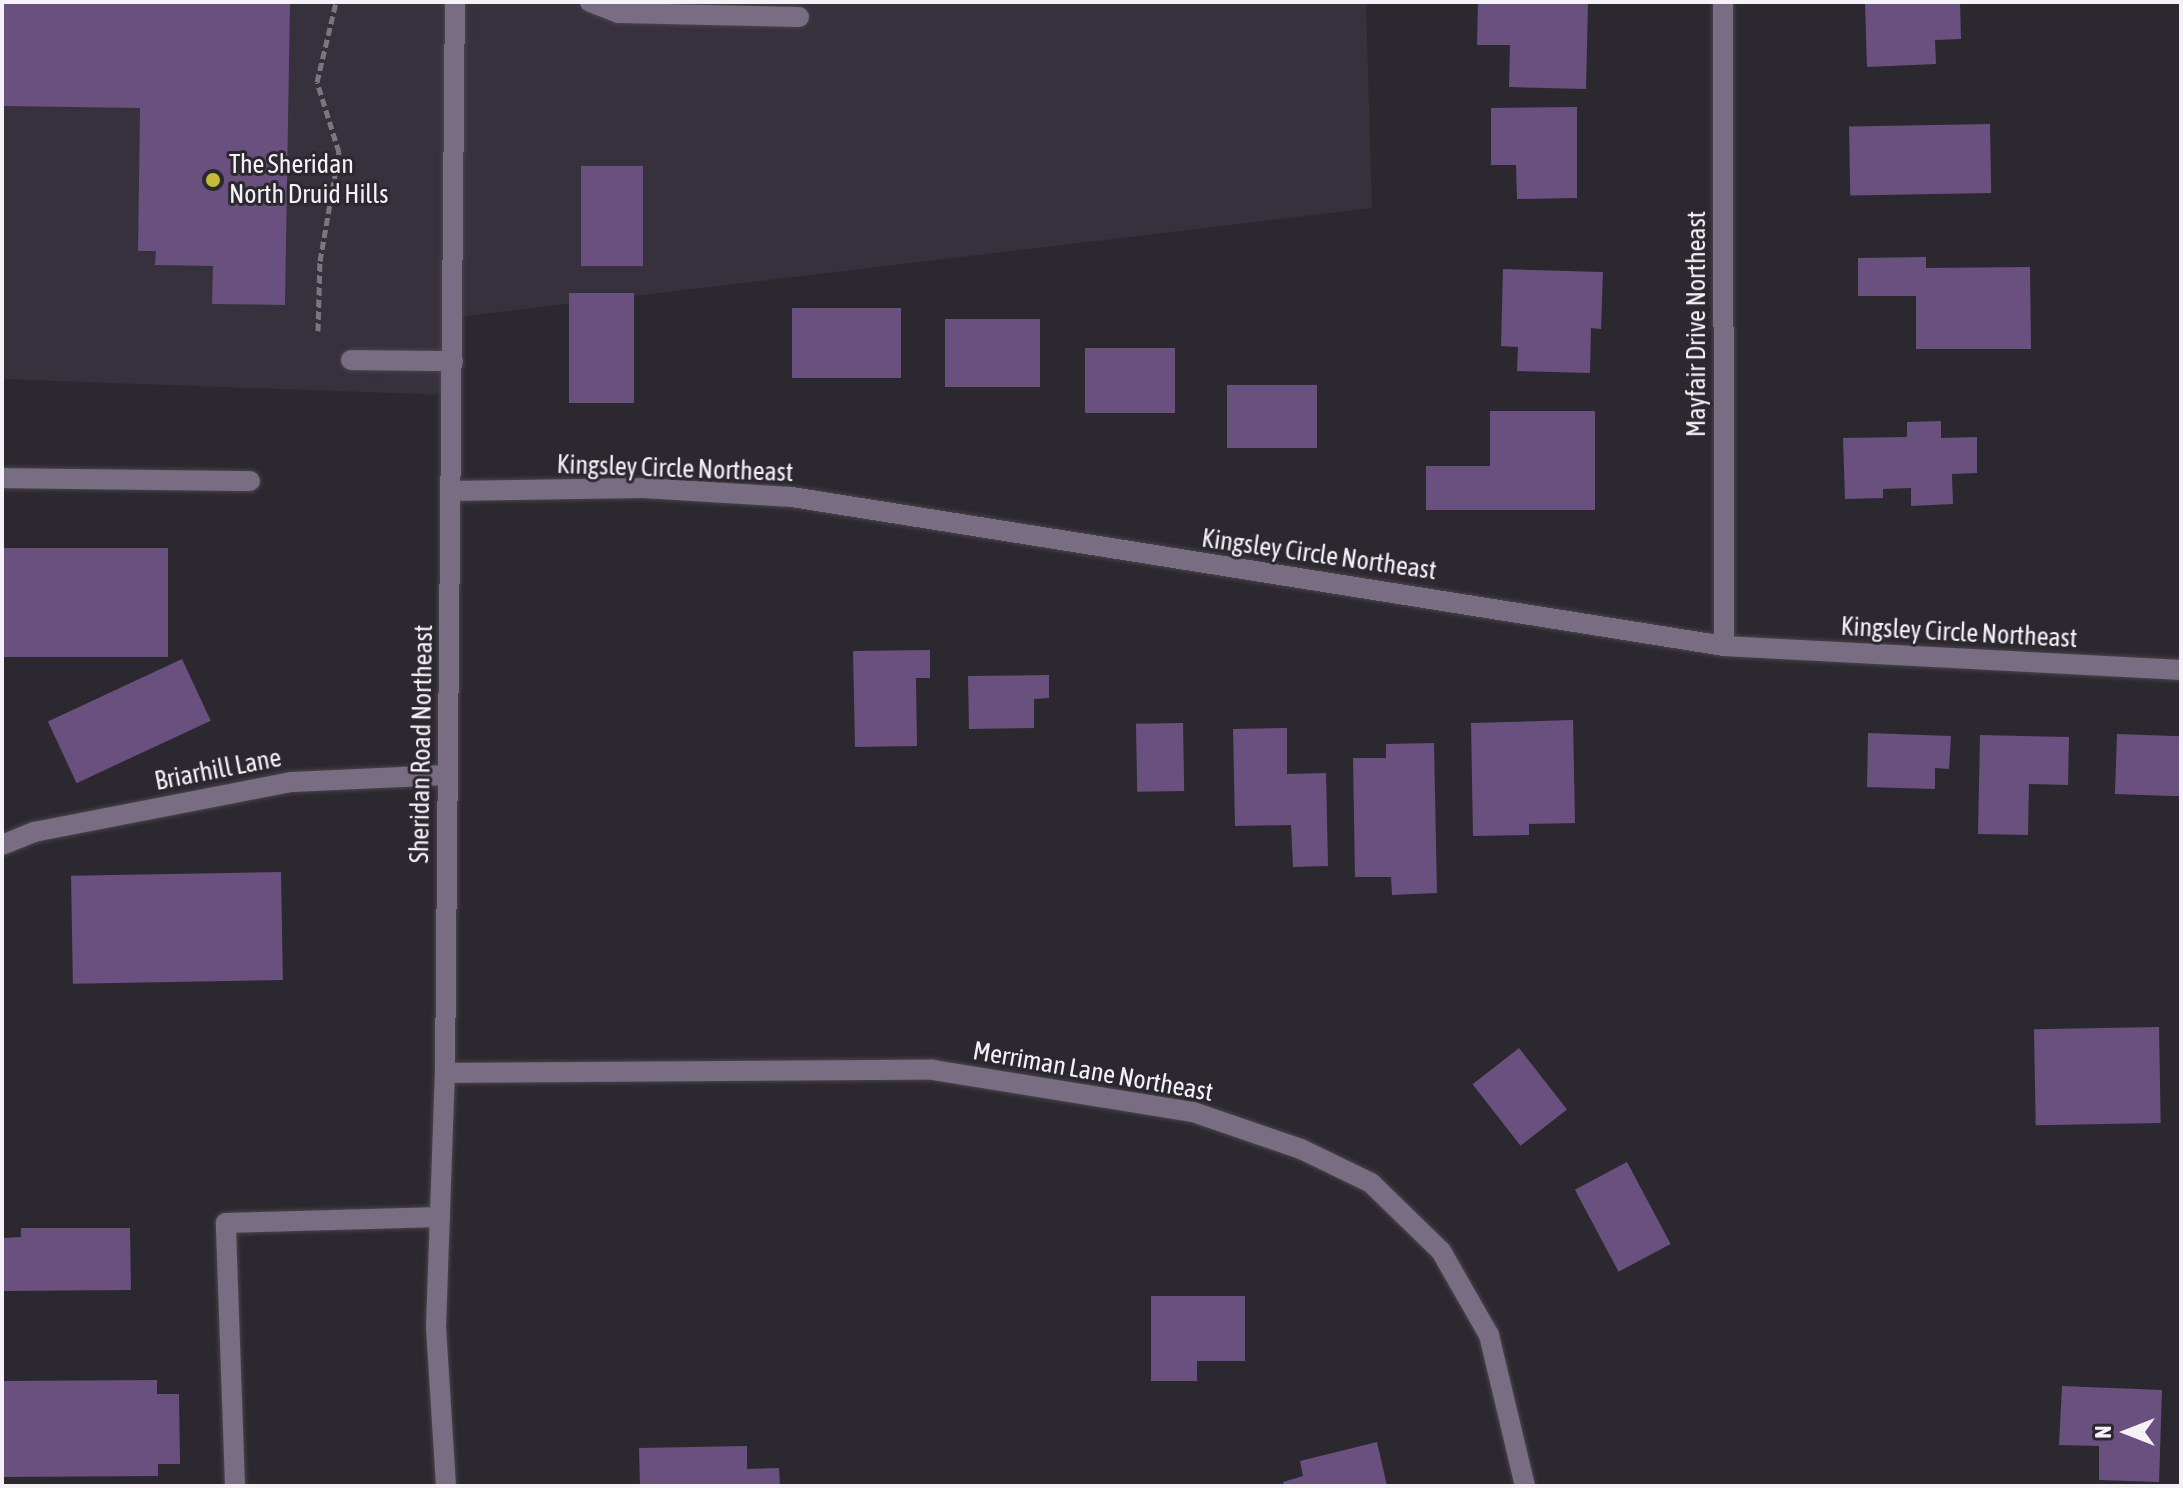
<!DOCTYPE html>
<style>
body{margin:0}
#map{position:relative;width:2183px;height:1488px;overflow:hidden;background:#2c282f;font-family:"Asap Condensed",sans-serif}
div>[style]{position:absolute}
.built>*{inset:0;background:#37303d}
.building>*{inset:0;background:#69507f;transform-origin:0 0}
.path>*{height:5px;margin-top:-2.5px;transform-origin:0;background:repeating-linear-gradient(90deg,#7a777d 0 8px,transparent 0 12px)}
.roads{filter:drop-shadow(0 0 2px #48444b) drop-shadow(0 0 2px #48444b)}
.service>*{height:20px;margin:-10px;padding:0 10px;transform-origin:10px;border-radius:10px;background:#786d83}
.minor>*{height:20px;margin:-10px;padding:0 10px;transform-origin:10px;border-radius:10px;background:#786d83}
.dots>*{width:22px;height:22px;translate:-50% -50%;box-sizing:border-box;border:4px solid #2c282f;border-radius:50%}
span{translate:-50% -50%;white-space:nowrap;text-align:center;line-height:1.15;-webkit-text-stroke:6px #2c282f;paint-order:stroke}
.poi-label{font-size:26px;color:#f4f2f7}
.left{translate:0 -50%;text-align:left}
.street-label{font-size:26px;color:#f4f2f7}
.frame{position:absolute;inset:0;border:4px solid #f4f2f7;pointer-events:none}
.north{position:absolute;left:2087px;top:1392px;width:80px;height:80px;-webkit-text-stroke:6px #2c282f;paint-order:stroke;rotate:270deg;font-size:22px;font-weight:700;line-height:32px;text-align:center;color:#f4f2f7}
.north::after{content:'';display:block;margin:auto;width:28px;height:36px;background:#f4f2f7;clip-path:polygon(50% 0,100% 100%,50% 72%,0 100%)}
</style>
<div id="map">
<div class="built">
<i style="clip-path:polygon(2px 2px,1366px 2px,1372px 208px,449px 318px,446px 395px,2px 379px)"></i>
</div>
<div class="building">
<i style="clip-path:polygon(2px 2px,290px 2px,285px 305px,212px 304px,213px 266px,155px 265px,156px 251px,138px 251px,140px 108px,2px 106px)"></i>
<i style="clip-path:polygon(1478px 2px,1588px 2px,1586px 89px,1509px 87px,1510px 45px,1477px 45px)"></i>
<i style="clip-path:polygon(1865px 2px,1960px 2px,1961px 39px,1935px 40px,1936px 64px,1867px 67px)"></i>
<i style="clip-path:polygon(1577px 107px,1577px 198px,1517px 199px,1516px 165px,1491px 165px,1491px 108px)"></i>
<i style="left:1990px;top:124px;width:69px;height:141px;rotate:89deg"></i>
<i style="left:581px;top:166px;width:62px;height:100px"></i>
<i style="clip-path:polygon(1926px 257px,1926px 268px,2030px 267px,2031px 349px,1916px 349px,1916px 296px,1858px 296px,1858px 258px)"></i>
<i style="clip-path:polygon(1503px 269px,1603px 272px,1601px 329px,1591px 328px,1590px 373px,1517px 371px,1518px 347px,1501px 346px)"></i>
<i style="left:569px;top:293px;width:65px;height:110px"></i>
<i style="left:792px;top:308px;width:109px;height:70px"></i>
<i style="left:945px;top:319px;width:95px;height:68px"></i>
<i style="left:1085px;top:348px;width:90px;height:65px"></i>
<i style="left:1227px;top:385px;width:90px;height:63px"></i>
<i style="clip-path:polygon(1490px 411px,1595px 411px,1595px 510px,1426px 510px,1426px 466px,1490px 466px)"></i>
<i style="clip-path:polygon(1941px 421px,1941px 438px,1977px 437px,1977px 473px,1952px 474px,1953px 504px,1911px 506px,1911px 488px,1883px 489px,1883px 498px,1845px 499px,1843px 438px,1907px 437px,1907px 422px)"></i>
<i style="left:2px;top:548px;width:166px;height:109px"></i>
<i style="clip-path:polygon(930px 650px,930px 678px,916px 678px,917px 746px,855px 747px,853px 651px)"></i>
<i style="left:182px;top:659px;width:68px;height:148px;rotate:65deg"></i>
<i style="clip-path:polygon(1049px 675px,1049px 698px,1034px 699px,1034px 728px,969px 729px,968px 676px)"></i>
<i style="clip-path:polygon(1573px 720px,1575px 823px,1529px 824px,1529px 835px,1473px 836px,1471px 723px)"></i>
<i style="left:1183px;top:723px;width:68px;height:47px;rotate:89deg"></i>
<i style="clip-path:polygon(1287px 728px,1287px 774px,1326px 773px,1328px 866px,1293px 867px,1291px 825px,1235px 826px,1233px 729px)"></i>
<i style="clip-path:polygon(1868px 733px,1951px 736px,1949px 769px,1935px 768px,1935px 789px,1867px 787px)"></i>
<i style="left:2117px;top:734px;width:64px;height:60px;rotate:2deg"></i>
<i style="clip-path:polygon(1980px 735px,2069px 737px,2068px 785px,2029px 784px,2028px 835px,1978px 834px)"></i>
<i style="clip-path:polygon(1434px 743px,1437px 893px,1392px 895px,1391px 877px,1355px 877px,1353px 758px,1386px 758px,1386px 744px)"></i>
<i style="left:281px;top:872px;width:108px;height:210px;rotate:89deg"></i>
<i style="left:2159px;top:1027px;width:96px;height:125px;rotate:89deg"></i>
<i style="left:1519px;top:1048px;width:78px;height:59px;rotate:52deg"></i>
<i style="left:1627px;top:1162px;width:93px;height:59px;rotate:62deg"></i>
<i style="clip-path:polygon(21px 1228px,130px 1228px,131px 1290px,2px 1291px,2px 1238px,21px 1237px)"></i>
<i style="clip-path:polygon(1151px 1296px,1245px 1296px,1245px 1361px,1197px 1361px,1197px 1381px,1151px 1381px)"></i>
<i style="clip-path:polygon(157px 1380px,157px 1394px,179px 1394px,180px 1464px,158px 1464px,158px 1476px,2px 1477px,2px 1381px)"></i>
<i style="clip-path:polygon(2062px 1386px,2162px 1390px,2159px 1482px,2099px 1480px,2099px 1446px,2059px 1445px)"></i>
<i style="clip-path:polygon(1377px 1442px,1387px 1486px,1284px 1486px,1283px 1482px,1303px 1476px,1300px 1461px)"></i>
<i style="clip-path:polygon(747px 1446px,747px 1469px,779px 1468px,780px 1486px,640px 1486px,639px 1448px)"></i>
</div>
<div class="path">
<i style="left:318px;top:331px;width:70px;rotate:-88.4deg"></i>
<i style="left:320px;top:261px;width:111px;rotate:-80.1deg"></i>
<i style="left:339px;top:152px;width:73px;rotate:-107.4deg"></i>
<i style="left:317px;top:82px;width:82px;rotate:-76.6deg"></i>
</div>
<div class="roads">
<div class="service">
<i style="left:590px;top:2px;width:31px;rotate:21deg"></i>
<i style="left:619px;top:13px;width:180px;rotate:1.3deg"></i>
<i style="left:351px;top:360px;width:102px;rotate:0.6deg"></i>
<i style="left:235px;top:1486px;width:263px;rotate:-92deg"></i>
<i style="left:226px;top:1223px;width:214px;rotate:-1.6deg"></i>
</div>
<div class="minor">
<i style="left:1723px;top:2px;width:644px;rotate:89.91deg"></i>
<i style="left:2px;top:478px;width:248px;rotate:0.7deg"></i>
<i style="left:450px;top:491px;width:193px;rotate:-0.9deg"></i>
<i style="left:643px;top:488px;width:149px;rotate:3.5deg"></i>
<i style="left:792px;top:497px;width:944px;rotate:9.08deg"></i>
<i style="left:1724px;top:646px;width:458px;rotate:3deg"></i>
<i style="left:2px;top:845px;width:35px;rotate:-22deg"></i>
<i style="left:34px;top:832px;width:262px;rotate:-11deg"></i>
<i style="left:291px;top:782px;width:156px;rotate:-2.6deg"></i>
<i style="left:445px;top:1073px;width:488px;rotate:-0.4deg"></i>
<i style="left:933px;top:1070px;width:263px;rotate:9.2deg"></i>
<i style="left:1193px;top:1112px;width:114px;rotate:18.9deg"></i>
<i style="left:1301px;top:1149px;width:78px;rotate:25.9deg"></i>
<i style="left:1371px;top:1183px;width:98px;rotate:44.2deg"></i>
<i style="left:1441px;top:1251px;width:97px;rotate:60.3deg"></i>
<i style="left:1489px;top:1335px;width:155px;rotate:76.6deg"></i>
<i style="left:446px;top:1486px;width:159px;rotate:-93.6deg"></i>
<i style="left:436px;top:1327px;width:254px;rotate:-88deg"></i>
<i style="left:445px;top:1073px;width:1071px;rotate:-89.47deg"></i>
</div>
</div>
<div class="dots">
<i style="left:213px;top:180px;background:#c7bb3c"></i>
</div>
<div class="poi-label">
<span class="left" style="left:229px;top:180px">The Sheridan<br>North Druid Hills</span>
</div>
<div class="street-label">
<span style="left:1697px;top:324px;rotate:-90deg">Mayfair Drive Northeast</span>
<span style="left:675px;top:469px;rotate:2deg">Kingsley Circle Northeast</span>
<span style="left:1319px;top:555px;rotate:8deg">Kingsley Circle Northeast</span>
<span style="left:1959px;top:633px;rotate:3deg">Kingsley Circle Northeast</span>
<span style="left:422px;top:744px;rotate:-89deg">Sheridan Road Northeast</span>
<span style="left:218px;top:770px;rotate:-11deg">Briarhill Lane</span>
<span style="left:1093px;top:1072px;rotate:10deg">Merriman Lane Northeast</span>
</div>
<div class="frame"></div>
<div class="north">N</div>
</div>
